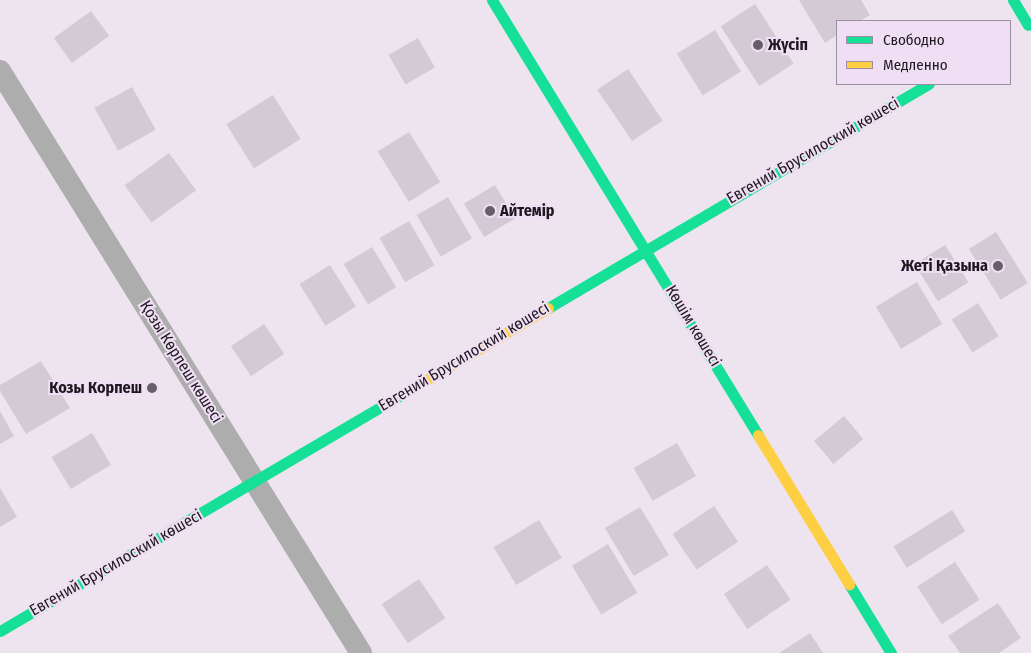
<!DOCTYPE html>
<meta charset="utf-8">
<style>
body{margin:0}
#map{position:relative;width:1031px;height:653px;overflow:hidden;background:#ede4ef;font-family:"Fira Sans Condensed",sans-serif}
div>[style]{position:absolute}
.building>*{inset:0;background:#d4cad6;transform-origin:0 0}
.street>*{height:22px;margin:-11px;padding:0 11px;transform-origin:11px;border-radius:11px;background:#aeadae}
.fast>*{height:11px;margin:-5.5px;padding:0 5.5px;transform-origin:5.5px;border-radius:5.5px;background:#16e098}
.slow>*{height:11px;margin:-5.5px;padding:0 5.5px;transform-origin:5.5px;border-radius:5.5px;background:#ffcf43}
.dots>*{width:14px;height:14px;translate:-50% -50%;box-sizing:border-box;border:2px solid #f0dff4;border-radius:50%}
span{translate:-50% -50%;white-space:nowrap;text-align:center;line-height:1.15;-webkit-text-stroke:4px #f0dff4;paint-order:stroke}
.poi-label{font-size:16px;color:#1e181f;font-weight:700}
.left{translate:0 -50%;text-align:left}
.right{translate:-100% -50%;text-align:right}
.street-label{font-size:16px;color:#1e181f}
.legend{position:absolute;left:836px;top:20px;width:175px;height:65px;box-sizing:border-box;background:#f0dff4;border:1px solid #9c8f9f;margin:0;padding:6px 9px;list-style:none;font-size:15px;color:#1e181f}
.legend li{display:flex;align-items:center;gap:10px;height:25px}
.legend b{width:25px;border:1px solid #9c8f9f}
</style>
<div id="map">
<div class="building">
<i style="clip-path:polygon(799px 0,861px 0,870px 15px,860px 21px,837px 21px,837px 35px,825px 43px)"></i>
<i style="left:755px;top:4px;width:71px;height:41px;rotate:57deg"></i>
<i style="left:91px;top:11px;width:31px;height:46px;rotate:54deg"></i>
<i style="left:715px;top:30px;width:49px;height:45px;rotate:58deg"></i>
<i style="left:418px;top:38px;width:34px;height:34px;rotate:60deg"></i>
<i style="left:628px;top:69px;width:62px;height:37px;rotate:56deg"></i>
<i style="left:132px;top:87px;width:49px;height:43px;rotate:61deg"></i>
<i style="left:273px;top:95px;width:52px;height:55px;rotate:58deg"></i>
<i style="left:409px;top:132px;width:59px;height:37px;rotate:58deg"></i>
<i style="left:169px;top:153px;width:46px;height:55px;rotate:54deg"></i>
<i style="left:495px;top:185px;width:39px;height:36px;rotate:59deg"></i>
<i style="left:448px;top:197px;width:48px;height:36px;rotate:60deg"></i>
<i style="left:409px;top:221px;width:51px;height:34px;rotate:60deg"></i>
<i style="left:996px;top:232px;width:60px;height:32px;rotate:58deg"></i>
<i style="left:945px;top:245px;width:44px;height:36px;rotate:58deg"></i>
<i style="left:372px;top:247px;width:47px;height:33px;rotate:59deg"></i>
<i style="left:330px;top:265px;width:49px;height:36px;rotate:58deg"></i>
<i style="left:917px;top:282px;width:49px;height:48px;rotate:59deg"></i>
<i style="left:978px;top:303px;width:39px;height:31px;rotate:58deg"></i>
<i style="left:264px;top:324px;width:36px;height:40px;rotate:56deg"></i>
<i style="clip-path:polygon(41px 361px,70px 408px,26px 434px,0 391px,0 385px)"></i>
<i style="clip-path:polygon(0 411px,14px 436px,0 444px)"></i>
<i style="left:844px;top:416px;width:30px;height:39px;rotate:50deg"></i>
<i style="left:92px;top:433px;width:37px;height:47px;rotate:59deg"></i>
<i style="left:677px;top:443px;width:38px;height:50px;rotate:60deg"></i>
<i style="clip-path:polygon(0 488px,17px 517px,0 527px)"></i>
<i style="left:714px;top:506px;width:43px;height:50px;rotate:56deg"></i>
<i style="left:640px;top:507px;width:56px;height:41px;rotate:59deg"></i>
<i style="left:952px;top:510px;width:25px;height:69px;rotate:58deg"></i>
<i style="left:539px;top:520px;width:44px;height:53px;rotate:59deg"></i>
<i style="left:608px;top:544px;width:57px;height:42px;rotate:59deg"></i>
<i style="left:955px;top:562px;width:45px;height:45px;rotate:57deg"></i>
<i style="left:767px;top:565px;width:42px;height:52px;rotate:56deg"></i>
<i style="left:419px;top:579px;width:47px;height:45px;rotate:56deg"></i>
<i style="clip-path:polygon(998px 603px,1021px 638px,999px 653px,960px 653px,948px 636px)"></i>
<i style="clip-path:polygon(810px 633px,823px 653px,779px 653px)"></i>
</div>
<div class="street">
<i style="left:0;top:71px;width:685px;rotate:58.19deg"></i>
</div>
<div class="fast">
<i style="left:492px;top:0;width:510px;rotate:58.55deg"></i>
<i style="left:1013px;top:0;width:29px;rotate:59deg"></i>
<i style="left:548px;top:308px;width:442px;rotate:-30.5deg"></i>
<i style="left:849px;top:584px;width:81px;rotate:58.7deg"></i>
<i style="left:0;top:631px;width:477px;rotate:-30.5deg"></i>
</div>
<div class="slow">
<i style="left:411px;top:389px;width:159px;rotate:-30.6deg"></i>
<i style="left:758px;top:435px;width:175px;rotate:58.6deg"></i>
</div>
<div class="dots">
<i style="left:758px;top:45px;background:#665f68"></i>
<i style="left:490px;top:211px;background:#665f68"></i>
<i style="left:998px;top:266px;background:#665f68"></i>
<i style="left:152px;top:388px;background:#665f68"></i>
</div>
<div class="poi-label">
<span class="left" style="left:768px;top:45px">Жүсіп</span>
<span class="left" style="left:500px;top:211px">Айтемір</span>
<span class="right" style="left:988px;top:266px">Жеті Қазына</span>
<span class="right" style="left:142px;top:388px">Козы Корпеш</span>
</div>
<div class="street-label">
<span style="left:813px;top:151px;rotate:-30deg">Евгений Брусилоский көшесі</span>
<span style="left:693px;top:326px;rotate:59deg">Көшім көшесі</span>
<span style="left:464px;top:357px;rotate:-31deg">Евгений Брусилоский көшесі</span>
<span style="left:181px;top:362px;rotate:58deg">Қозы Көрпеш көшесі</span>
<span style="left:116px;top:563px;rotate:-30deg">Евгений Брусилоский көшесі</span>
</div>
<ul class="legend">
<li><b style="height:6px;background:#16e098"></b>Свободно</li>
<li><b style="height:6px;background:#ffcf43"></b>Медленно</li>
</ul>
</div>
